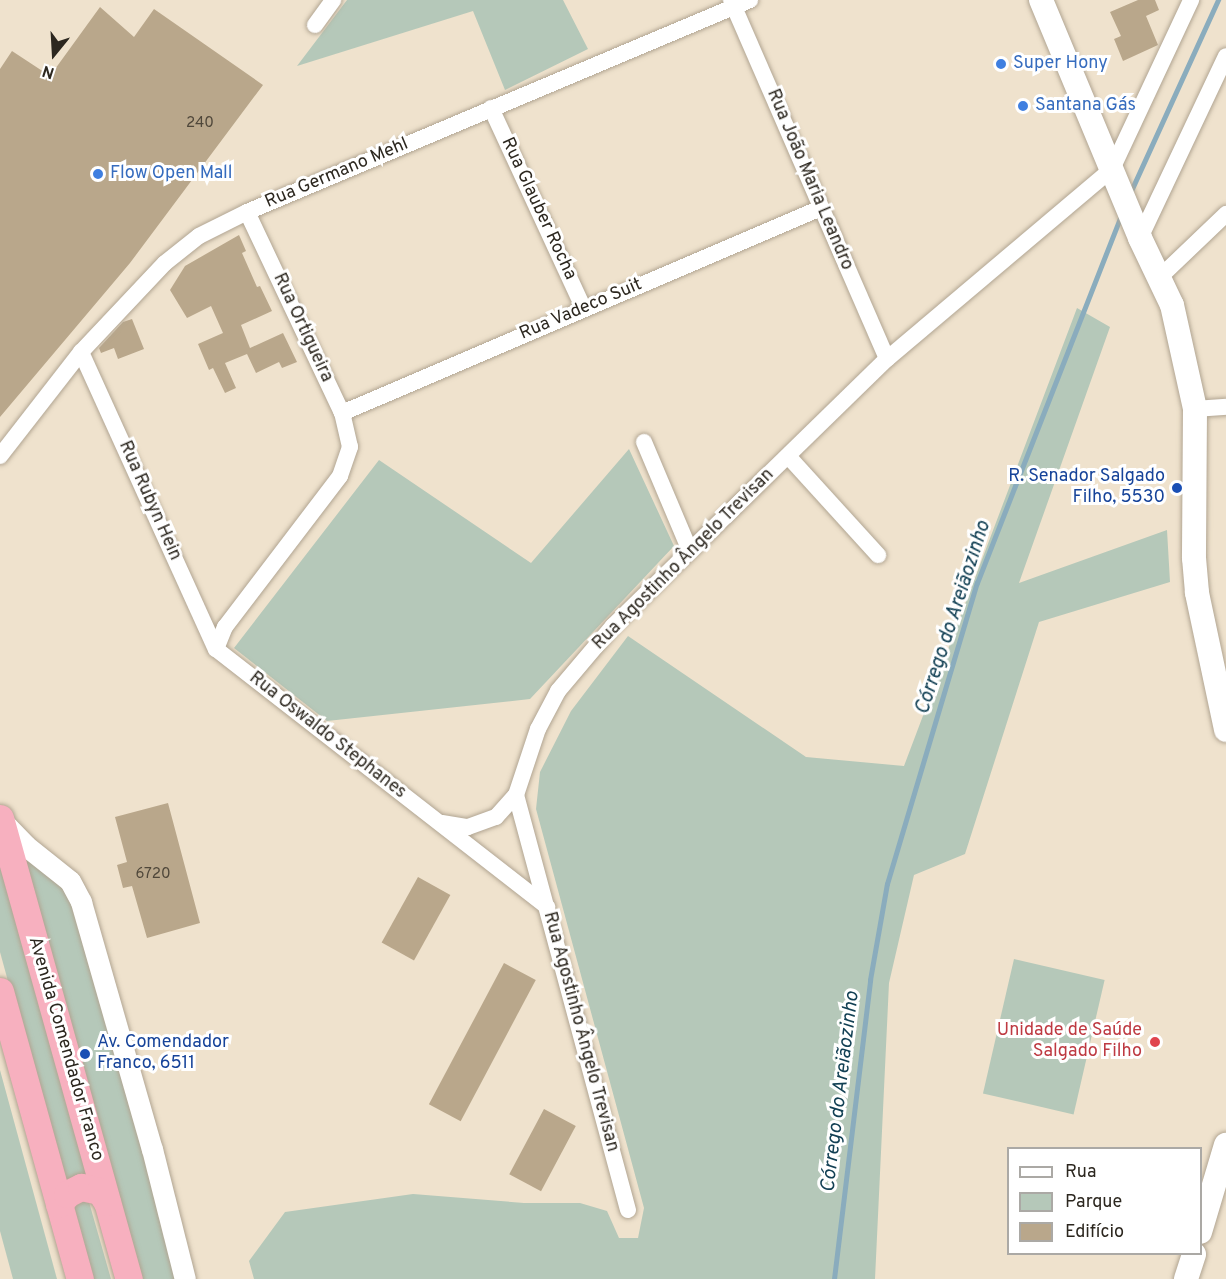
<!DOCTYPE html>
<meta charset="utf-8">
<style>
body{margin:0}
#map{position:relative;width:1226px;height:1279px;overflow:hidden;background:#efe2cd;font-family:Overpass,sans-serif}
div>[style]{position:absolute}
.green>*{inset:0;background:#b5c8b9;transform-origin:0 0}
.stream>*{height:4.5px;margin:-2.25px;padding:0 2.25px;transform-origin:2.25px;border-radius:2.25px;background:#8aacbd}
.building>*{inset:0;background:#b9a78b;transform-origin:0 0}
.roads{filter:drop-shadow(0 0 2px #b1a592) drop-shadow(0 0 2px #b1a592)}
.minor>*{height:16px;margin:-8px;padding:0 8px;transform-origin:8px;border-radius:8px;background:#fff}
.tertiary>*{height:21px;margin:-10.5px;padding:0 10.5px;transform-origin:10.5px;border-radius:10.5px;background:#fff}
.secondary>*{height:24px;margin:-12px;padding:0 12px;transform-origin:12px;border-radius:12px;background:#fff}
.trunk>*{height:27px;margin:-13.5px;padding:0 13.5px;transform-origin:13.5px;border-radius:13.5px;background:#f7b0bf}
.dots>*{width:16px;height:16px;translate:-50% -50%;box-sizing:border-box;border:3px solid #fff;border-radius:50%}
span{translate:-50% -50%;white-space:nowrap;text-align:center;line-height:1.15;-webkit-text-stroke:6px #fff;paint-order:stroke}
.number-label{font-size:15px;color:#4f473a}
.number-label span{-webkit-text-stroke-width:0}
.shop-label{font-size:18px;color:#366cbe}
.left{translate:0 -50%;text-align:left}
.street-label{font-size:18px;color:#2c271f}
.transit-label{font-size:18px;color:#164399}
.right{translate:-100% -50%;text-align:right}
.health-label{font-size:18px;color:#be3a42}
.water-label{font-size:20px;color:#124054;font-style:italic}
.legend{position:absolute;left:1007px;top:1147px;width:195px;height:108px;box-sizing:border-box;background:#fff;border:2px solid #aba9a5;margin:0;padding:8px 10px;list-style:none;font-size:18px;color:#2c271f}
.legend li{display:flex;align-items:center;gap:12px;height:30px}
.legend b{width:30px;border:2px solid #aba9a5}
.north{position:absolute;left:24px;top:24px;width:60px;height:60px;-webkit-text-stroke:4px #fff;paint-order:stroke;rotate:198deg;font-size:16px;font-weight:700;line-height:24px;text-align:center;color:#2c271f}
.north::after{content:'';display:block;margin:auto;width:21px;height:27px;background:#2c271f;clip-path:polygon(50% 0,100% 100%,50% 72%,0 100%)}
</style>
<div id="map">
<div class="green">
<i style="clip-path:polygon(347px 0,563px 0,588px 49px,505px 90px,473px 11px,297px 66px)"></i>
<i style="clip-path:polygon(1077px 308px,1110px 327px,1019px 583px,1167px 530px,1170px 582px,1039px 622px,965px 854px,914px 875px,889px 983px,875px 1279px,254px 1279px,249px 1261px,285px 1212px,413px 1194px,524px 1203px,580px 1203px,607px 1211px,619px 1238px,638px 1238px,644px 1208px,536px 809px,540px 772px,571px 711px,628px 636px,806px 757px,904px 766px)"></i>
<i style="clip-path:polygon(629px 449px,674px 546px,530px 699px,327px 721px,234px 648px,379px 460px,531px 563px)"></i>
<i style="clip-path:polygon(23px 857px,69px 889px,179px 1279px,143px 1279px)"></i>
<i style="clip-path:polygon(0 859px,93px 1180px,64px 1185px,0 952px)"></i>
<i style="left:1014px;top:959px;width:93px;height:138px;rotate:13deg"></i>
<i style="clip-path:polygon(0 1070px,57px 1279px,13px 1279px,0 1231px)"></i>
<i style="clip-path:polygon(81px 1200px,89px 1202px,111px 1279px,92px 1279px,76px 1221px,74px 1205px)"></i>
</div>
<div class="stream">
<i style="left:1131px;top:191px;width:210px;rotate:-65.5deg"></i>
<i style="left:834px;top:1279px;width:301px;rotate:-83.1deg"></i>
<i style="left:870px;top:980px;width:97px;rotate:-80deg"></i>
<i style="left:887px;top:884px;width:314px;rotate:-73.4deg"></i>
<i style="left:977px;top:583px;width:394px;rotate:-68.6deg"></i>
</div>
<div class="building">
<i style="clip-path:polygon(1138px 0,1155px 0,1159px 10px,1146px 16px,1158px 45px,1123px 61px,1114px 39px,1121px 36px,1110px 12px)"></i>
<i style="clip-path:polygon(100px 7px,134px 37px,154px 9px,263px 85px,130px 263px,0 417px,0 69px,12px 51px,50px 76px)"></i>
<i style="clip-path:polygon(239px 235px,246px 251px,242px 253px,257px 287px,260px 286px,272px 311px,241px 325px,250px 348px,283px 333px,297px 362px,282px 368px,279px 362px,256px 373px,247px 354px,225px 363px,236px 388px,225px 393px,213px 368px,209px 370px,198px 344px,223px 333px,211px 306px,187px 318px,170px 290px,185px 266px)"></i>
<i style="clip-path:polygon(132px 319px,144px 349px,118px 359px,114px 348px,101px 353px,99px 348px,123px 322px)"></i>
<i style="clip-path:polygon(168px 803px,200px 923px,147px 938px,132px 886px,123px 888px,117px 865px,127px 862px,115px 817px)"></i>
<i style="left:418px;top:877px;width:37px;height:75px;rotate:29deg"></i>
<i style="left:504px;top:963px;width:36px;height:160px;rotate:28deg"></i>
<i style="left:544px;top:1109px;width:36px;height:74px;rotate:28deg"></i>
</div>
<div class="roads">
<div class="minor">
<i style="left:731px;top:0;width:391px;rotate:66.5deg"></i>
<i style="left:315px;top:25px;width:31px;rotate:-54deg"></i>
<i style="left:491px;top:108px;width:221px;rotate:65.2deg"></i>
<i style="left:1140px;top:238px;width:201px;rotate:-64.7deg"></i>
<i style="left:1159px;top:278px;width:93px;rotate:-43.7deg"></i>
<i style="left:81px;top:352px;width:326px;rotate:65.6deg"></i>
<i style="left:216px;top:649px;width:420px;rotate:37.9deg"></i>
<i style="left:1195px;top:409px;width:31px;rotate:-4deg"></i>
<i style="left:342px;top:413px;width:521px;rotate:-23.17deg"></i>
<i style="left:644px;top:442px;width:118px;rotate:67.1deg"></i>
<i style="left:0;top:456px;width:132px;rotate:-52.1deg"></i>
<i style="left:81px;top:352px;width:122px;rotate:-46.7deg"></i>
<i style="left:165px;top:263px;width:43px;rotate:-38.5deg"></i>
<i style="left:199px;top:236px;width:54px;rotate:-26.6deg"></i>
<i style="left:247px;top:212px;width:546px;rotate:-22.85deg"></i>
<i style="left:788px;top:456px;width:134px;rotate:47.7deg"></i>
<i style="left:216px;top:649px;width:24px;rotate:-68deg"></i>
<i style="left:225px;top:627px;width:190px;rotate:-52.7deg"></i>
<i style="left:340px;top:476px;width:31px;rotate:-71deg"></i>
<i style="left:350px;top:447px;width:35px;rotate:-103deg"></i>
<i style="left:342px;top:413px;width:222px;rotate:-115.3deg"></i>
<i style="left:442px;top:823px;width:26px;rotate:9deg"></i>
<i style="left:468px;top:827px;width:30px;rotate:-20deg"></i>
<i style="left:496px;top:817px;width:30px;rotate:-48deg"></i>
<i style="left:628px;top:1210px;width:430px;rotate:-105.1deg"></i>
<i style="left:516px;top:795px;width:70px;rotate:-71.6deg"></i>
<i style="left:538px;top:729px;width:43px;rotate:-62.2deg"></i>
<i style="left:558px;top:691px;width:85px;rotate:-49.8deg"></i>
<i style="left:613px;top:626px;width:383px;rotate:-44.3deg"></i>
<i style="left:887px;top:359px;width:294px;rotate:-40.2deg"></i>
<i style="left:1112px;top:169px;width:187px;rotate:-64.9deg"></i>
</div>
<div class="tertiary">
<i style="left:0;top:819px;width:37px;rotate:46deg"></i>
<i style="left:26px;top:846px;width:56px;rotate:38.5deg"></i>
<i style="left:70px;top:881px;width:24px;rotate:62deg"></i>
<i style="left:81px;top:902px;width:257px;rotate:74deg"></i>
<i style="left:152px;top:1149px;width:134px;rotate:75.8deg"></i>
</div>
<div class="secondary">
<i style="left:1041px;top:0;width:258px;rotate:67.4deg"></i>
<i style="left:1140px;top:238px;width:74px;rotate:64.5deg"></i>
<i style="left:1172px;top:305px;width:107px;rotate:77.5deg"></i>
<i style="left:1195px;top:409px;width:149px;rotate:90.4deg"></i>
<i style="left:1194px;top:558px;width:35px;rotate:85deg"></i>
<i style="left:1197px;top:593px;width:140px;rotate:78deg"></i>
<i style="left:1200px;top:1232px;width:91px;rotate:-73.4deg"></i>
<i style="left:1186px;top:1279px;width:26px;rotate:-72deg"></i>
</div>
<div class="trunk">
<i style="left:0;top:818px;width:479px;rotate:74.4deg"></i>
<i style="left:0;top:991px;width:299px;rotate:74.5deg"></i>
<i style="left:59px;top:1204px;width:13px;rotate:-51deg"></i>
<i style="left:67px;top:1194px;width:16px;rotate:-27deg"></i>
<i style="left:81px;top:1187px;width:19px;rotate:12deg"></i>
<i style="left:100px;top:1191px;width:13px;rotate:58deg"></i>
</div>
</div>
<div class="dots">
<i style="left:1001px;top:64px;background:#3f7fe0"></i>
<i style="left:1023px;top:106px;background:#3f7fe0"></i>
<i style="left:98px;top:174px;background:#3f7fe0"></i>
<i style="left:1177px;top:488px;background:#1a4fb4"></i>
<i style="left:1155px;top:1042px;background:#e0444e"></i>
<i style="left:85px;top:1054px;background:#1a4fb4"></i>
</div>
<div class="number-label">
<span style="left:200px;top:124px">240</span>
<span style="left:153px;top:875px">6720</span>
</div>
<div class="shop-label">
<span class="left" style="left:1013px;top:64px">Super Hony</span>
<span class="left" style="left:1035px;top:106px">Santana Gás</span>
<span class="left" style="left:110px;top:174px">Flow Open Mall</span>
</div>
<div class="street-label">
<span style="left:337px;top:174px;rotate:-23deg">Rua Germano Mehl</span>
<span style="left:809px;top:180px;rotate:67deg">Rua João Maria Leandro</span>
<span style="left:538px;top:209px;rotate:65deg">Rua Glauber Rocha</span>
<span style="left:581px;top:310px;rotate:-23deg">Rua Vadeco Suit</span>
<span style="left:302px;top:328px;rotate:65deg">Rua Ortigueira</span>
<span style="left:149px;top:501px;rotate:66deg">Rua Rubyn Hein</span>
<span style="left:684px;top:560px;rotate:-45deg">Rua Agostinho Ângelo Trevisan</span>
<span style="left:327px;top:736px;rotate:38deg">Rua Oswaldo Stephanes</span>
<span style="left:580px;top:1032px;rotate:75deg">Rua Agostinho Ângelo Trevisan</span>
<span style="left:65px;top:1049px;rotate:74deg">Avenida Comendador Franco</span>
</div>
<div class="transit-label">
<span class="right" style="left:1165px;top:488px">R. Senador Salgado<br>Filho, 5530</span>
<span class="left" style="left:97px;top:1054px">Av. Comendador<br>Franco, 6511</span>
</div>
<div class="health-label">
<span class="right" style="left:1142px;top:1042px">Unidade de Saúde<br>Salgado Filho</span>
</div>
<div class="water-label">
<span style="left:954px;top:618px;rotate:-72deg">Córrego do Areiãozinho</span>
<span style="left:841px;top:1092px;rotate:-83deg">Córrego do Areiãozinho</span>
</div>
<ul class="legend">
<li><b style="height:8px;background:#fff"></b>Rua</li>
<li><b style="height:16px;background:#b5c8b9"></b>Parque</li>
<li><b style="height:16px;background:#b9a78b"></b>Edifício</li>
</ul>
<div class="north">N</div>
</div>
